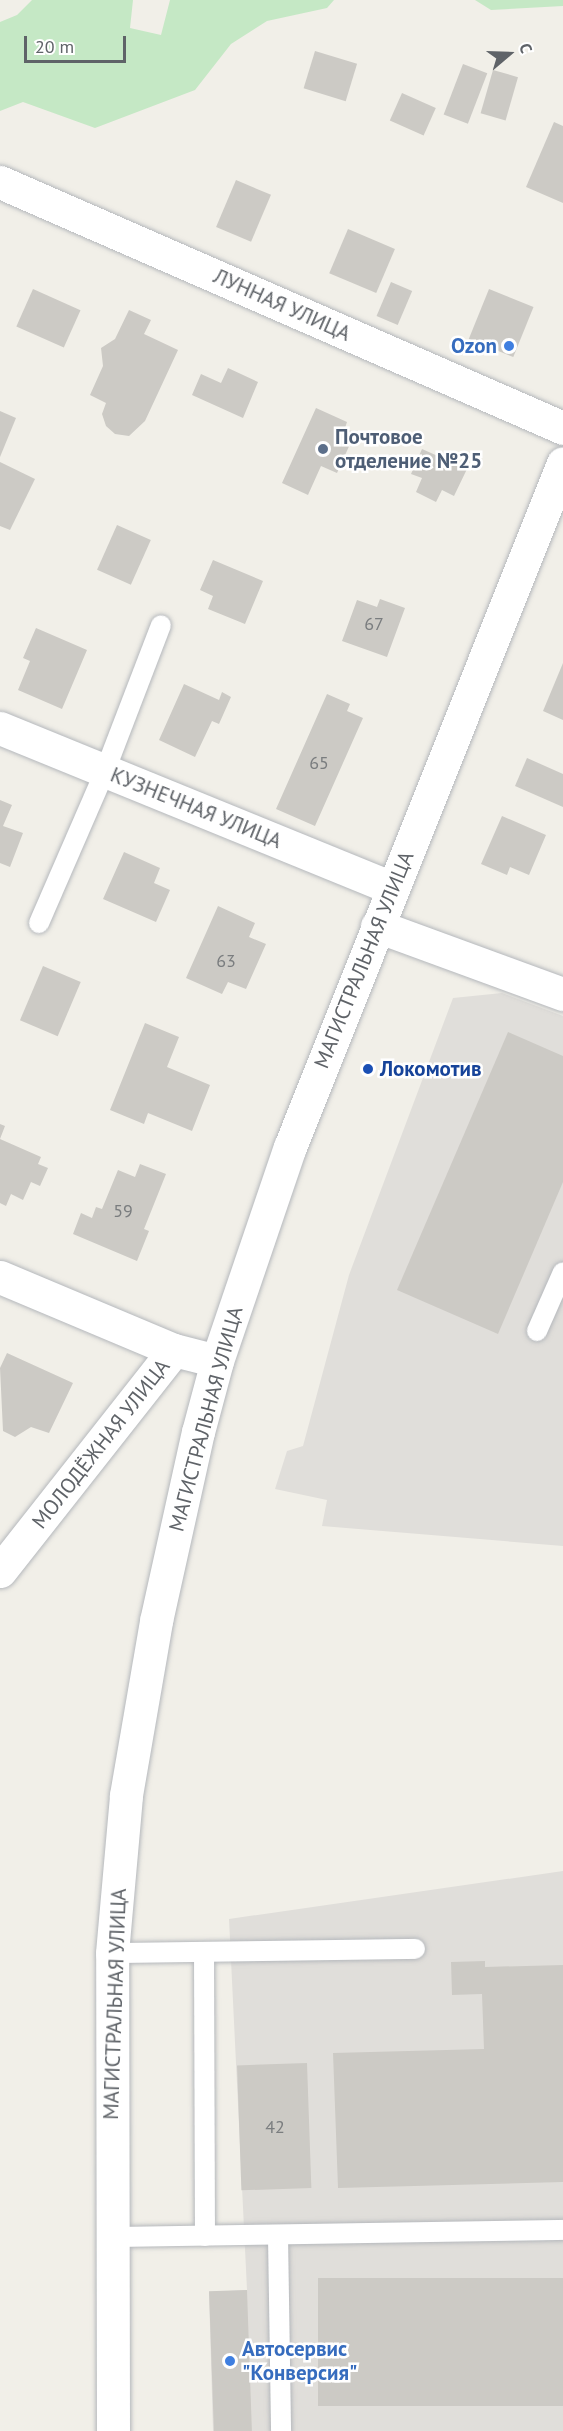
<!DOCTYPE html>
<meta charset="utf-8">
<style>
body{margin:0}
#map{position:relative;width:563px;height:2431px;overflow:hidden;background:#f1efe8;font-family:"PT Sans",sans-serif}
div>[style]{position:absolute}
.industrial>*{inset:0;background:#e0deda}
.green>*{inset:0;background:#c5e8c5}
.building>*{inset:0;background:#cccac5;transform-origin:0 0}
.roads{filter:drop-shadow(0 0 2px #b5b8bc) drop-shadow(0 0 2px #b5b8bc)}
.lane>*{height:20px;margin:-10px;padding:0 10px;transform-origin:10px;border-radius:10px;background:#fff}
.street>*{height:33px;margin:-16.5px;padding:0 16.5px;transform-origin:16.5px;border-radius:16.5px;background:#fff}
.secondary>*{height:33px;margin:-16.5px;padding:0 16.5px;transform-origin:16.5px;border-radius:16.5px;background:#fff}
.dots>*{width:16px;height:16px;translate:-50% -50%;box-sizing:border-box;border:3px solid #fff;border-radius:50%}
span{translate:-50% -50%;white-space:nowrap;text-align:center;line-height:1.15;-webkit-text-stroke:5px #fff;paint-order:stroke}
.number-label{font-size:18px;color:#7a7d7f}
.number-label span{-webkit-text-stroke-width:0}
.street-label{font-size:21px;color:#5f6368}
.shop-label{font-size:21px;color:#366cbe;font-weight:700}
.right{translate:-100% -50%;text-align:right}
.left{translate:0 -50%;text-align:left}
.service-label{font-size:21px;color:#4e5e75;font-weight:700}
.transit-label{font-size:21px;color:#164399;font-weight:700}
.north{position:absolute;left:479px;top:24px;width:60px;height:60px;-webkit-text-stroke:4px #fff;paint-order:stroke;rotate:71deg;font-size:16px;font-weight:700;line-height:24px;text-align:center;color:#5f6368}
.north::after{content:'';display:block;margin:auto;width:21px;height:27px;background:#5f6368;clip-path:polygon(50% 0,100% 100%,50% 72%,0 100%)}
.scale{position:absolute;left:24px;top:36px;width:102px;height:27px;box-sizing:border-box;border:3px solid #5f6368;border-top:0;padding-left:8px;font-size:18px;line-height:21px;white-space:nowrap;color:#5f6368;-webkit-text-stroke:4px #fff;paint-order:stroke}
</style>
<div id="map">
<div class="industrial">
<i style="clip-path:polygon(502px 993px,563px 1016px,563px 1546px,322px 1526px,327px 1500px,275px 1489px,287px 1451px,303px 1446px,349px 1275px,453px 998px)"></i>
<i style="clip-path:polygon(563px 1871px,563px 2431px,213px 2431px,209px 2292px,247px 2290px,229px 1919px)"></i>
</div>
<div class="green">
<i style="clip-path:polygon(32px 0,133px 0,130px 28px,161px 35px,170px 0,334px 0,327px 8px,267px 21px,231px 44px,195px 90px,95px 128px,23px 102px,0 111px,0 22px,17px 15px)"></i>
<i style="clip-path:polygon(475px 0,563px 0,563px 6px,491px 10px)"></i>
</div>
<div class="building">
<i style="left:315px;top:51px;width:44px;height:39px;rotate:17deg"></i>
<i style="left:463px;top:64px;width:26px;height:54px;rotate:21deg"></i>
<i style="left:493px;top:70px;width:26px;height:45px;rotate:16deg"></i>
<i style="left:402px;top:93px;width:37px;height:30px;rotate:24deg"></i>
<i style="clip-path:polygon(554px 122px,563px 126px,563px 203px,526px 187px)"></i>
<i style="left:236px;top:180px;width:38px;height:51px;rotate:23deg"></i>
<i style="left:348px;top:229px;width:51px;height:48px;rotate:23deg"></i>
<i style="left:391px;top:282px;width:23px;height:37px;rotate:23deg"></i>
<i style="left:33px;top:289px;width:52px;height:41px;rotate:24deg"></i>
<i style="left:489px;top:289px;width:48px;height:54px;rotate:22deg"></i>
<i style="clip-path:polygon(129px 310px,151px 320px,144px 334px,178px 350px,145px 421px,129px 436px,115px 434px,106px 426px,102px 414px,106px 403px,90px 395px,103px 366px,101px 348px,115px 339px)"></i>
<i style="clip-path:polygon(228px 368px,258px 382px,243px 418px,192px 395px,201px 374px,221px 383px)"></i>
<i style="clip-path:polygon(316px 408px,347px 422px,345px 428px,355px 433px,337px 473px,321px 466px,308px 495px,282px 483px)"></i>
<i style="clip-path:polygon(0 411px,16px 418px,0 457px)"></i>
<i style="clip-path:polygon(422px 449px,467px 469px,454px 496px,442px 490px,436px 502px,416px 492px,422px 478px,411px 474px)"></i>
<i style="clip-path:polygon(0 462px,35px 479px,10px 530px,0 526px)"></i>
<i style="left:117px;top:525px;width:37px;height:49px;rotate:24deg"></i>
<i style="clip-path:polygon(213px 560px,263px 581px,245px 624px,208px 609px,213px 596px,200px 590px)"></i>
<i style="clip-path:polygon(380px 599px,405px 608px,387px 657px,342px 641px,357px 600px,377px 607px)"></i>
<i style="clip-path:polygon(36px 628px,87px 650px,62px 709px,18px 690px,30px 661px,23px 658px)"></i>
<i style="clip-path:polygon(563px 663px,563px 720px,543px 711px)"></i>
<i style="clip-path:polygon(184px 684px,219px 700px,222px 692px,231px 697px,219px 724px,212px 721px,195px 757px,159px 740px)"></i>
<i style="clip-path:polygon(327px 694px,350px 704px,347px 711px,363px 718px,315px 826px,276px 809px)"></i>
<i style="clip-path:polygon(527px 758px,563px 774px,563px 807px,515px 786px)"></i>
<i style="clip-path:polygon(0 800px,12px 805px,3px 826px,23px 833px,10px 867px,0 863px)"></i>
<i style="clip-path:polygon(502px 816px,546px 835px,529px 875px,510px 867px,507px 875px,481px 864px)"></i>
<i style="clip-path:polygon(124px 852px,160px 868px,154px 883px,170px 890px,156px 922px,103px 899px)"></i>
<i style="clip-path:polygon(218px 906px,255px 923px,249px 937px,266px 944px,246px 989px,228px 982px,222px 994px,186px 978px)"></i>
<i style="left:43px;top:966px;width:41px;height:59px;rotate:23deg"></i>
<i style="clip-path:polygon(145px 1023px,179px 1037px,167px 1067px,210px 1085px,192px 1131px,148px 1113px,144px 1124px,110px 1110px)"></i>
<i style="clip-path:polygon(508px 1032px,563px 1056px,563px 1182px,498px 1334px,397px 1290px)"></i>
<i style="clip-path:polygon(0 1124px,5px 1126px,0 1139px,41px 1157px,38px 1164px,48px 1168px,40px 1186px,31px 1182px,23px 1200px,11px 1194px,6px 1206px,0 1203px)"></i>
<i style="clip-path:polygon(140px 1164px,166px 1174px,144px 1229px,149px 1231px,137px 1261px,73px 1234px,81px 1213px,92px 1218px,96px 1207px,102px 1209px,118px 1170px,135px 1177px)"></i>
<i style="clip-path:polygon(7px 1353px,73px 1383px,49px 1433px,31px 1427px,15px 1437px,3px 1431px,0 1368px)"></i>
<i style="clip-path:polygon(485px 1961px,485px 1967px,563px 1965px,563px 2182px,338px 2188px,333px 2053px,484px 2049px,482px 1994px,452px 1995px,451px 1962px)"></i>
<i style="left:307px;top:2063px;width:125px;height:70px;rotate:88deg"></i>
<i style="left:563px;top:2278px;width:128px;height:245px;rotate:90deg"></i>
<i style="left:247px;top:2290px;width:141px;height:38px;rotate:88deg"></i>
</div>
<div class="roads">
<div class="lane">
<i style="left:39px;top:923px;width:166px;rotate:-66.5deg"></i>
<i style="left:105px;top:771px;width:156px;rotate:-69deg"></i>
<i style="left:537px;top:1331px;width:64px;rotate:-66.2deg"></i>
<i style="left:204px;top:1952px;width:284px;rotate:89.8deg"></i>
<i style="left:112px;top:1953px;width:303px;rotate:-0.8deg"></i>
<i style="left:278px;top:2236px;width:195px;rotate:89.1deg"></i>
<i style="left:110px;top:2237px;width:453px;rotate:-0.9deg"></i>
</div>
<div class="street">
<i style="left:0;top:182px;width:614px;rotate:23.6deg"></i>
<i style="left:0;top:728px;width:423px;rotate:22.2deg"></i>
<i style="left:377px;top:926px;width:198px;rotate:20.1deg"></i>
<i style="left:0;top:1277px;width:189px;rotate:22.8deg"></i>
<i style="left:0;top:1571px;width:281px;rotate:-51.8deg"></i>
<i style="left:174px;top:1350px;width:44px;rotate:14.3deg"></i>
</div>
<div class="secondary">
<i style="left:113px;top:2431px;width:478px;rotate:-90.1deg"></i>
<i style="left:112px;top:1953px;width:159px;rotate:-84.9deg"></i>
<i style="left:126px;top:1795px;width:177px;rotate:-80.2deg"></i>
<i style="left:156px;top:1621px;width:194px;rotate:-77.5deg"></i>
<i style="left:198px;top:1432px;width:73px;rotate:-75deg"></i>
<i style="left:217px;top:1361px;width:226px;rotate:-71.2deg"></i>
<i style="left:290px;top:1147px;width:736px;rotate:-68.24deg"></i>
</div>
</div>
<div class="dots">
<i style="left:509px;top:346px;background:#3f7fe0"></i>
<i style="left:323px;top:449px;background:#5c6f8a"></i>
<i style="left:368px;top:1069px;background:#1a4fb4"></i>
<i style="left:230px;top:2361px;background:#3f7fe0"></i>
</div>
<div class="number-label">
<span style="left:374px;top:624px">67</span>
<span style="left:319px;top:763px">65</span>
<span style="left:226px;top:961px">63</span>
<span style="left:123px;top:1211px">59</span>
<span style="left:275px;top:2127px">42</span>
</div>
<div class="street-label">
<span style="left:282px;top:305px;rotate:24deg">ЛУННАЯ УЛИЦА</span>
<span style="left:196px;top:808px;rotate:22deg">КУЗНЕЧНАЯ УЛИЦА</span>
<span style="left:364px;top:960px;rotate:-68deg">МАГИСТРАЛЬНАЯ УЛИЦА</span>
<span style="left:206px;top:1419px;rotate:-75deg">МАГИСТРАЛЬНАЯ УЛИЦА</span>
<span style="left:101px;top:1444px;rotate:-52deg">МОЛОДЁЖНАЯ УЛИЦА</span>
<span style="left:115px;top:2004px;rotate:-88deg">МАГИСТРАЛЬНАЯ УЛИЦА</span>
</div>
<div class="shop-label">
<span class="right" style="left:497px;top:346px">Ozon</span>
<span class="left" style="left:242px;top:2361px">Автосервис<br>"Конверсия"</span>
</div>
<div class="service-label">
<span class="left" style="left:335px;top:449px">Почтовое<br>отделение №25</span>
</div>
<div class="transit-label">
<span class="left" style="left:380px;top:1069px">Локомотив</span>
</div>
<div class="north">С</div>
<div class="scale">20 m</div>
</div>
